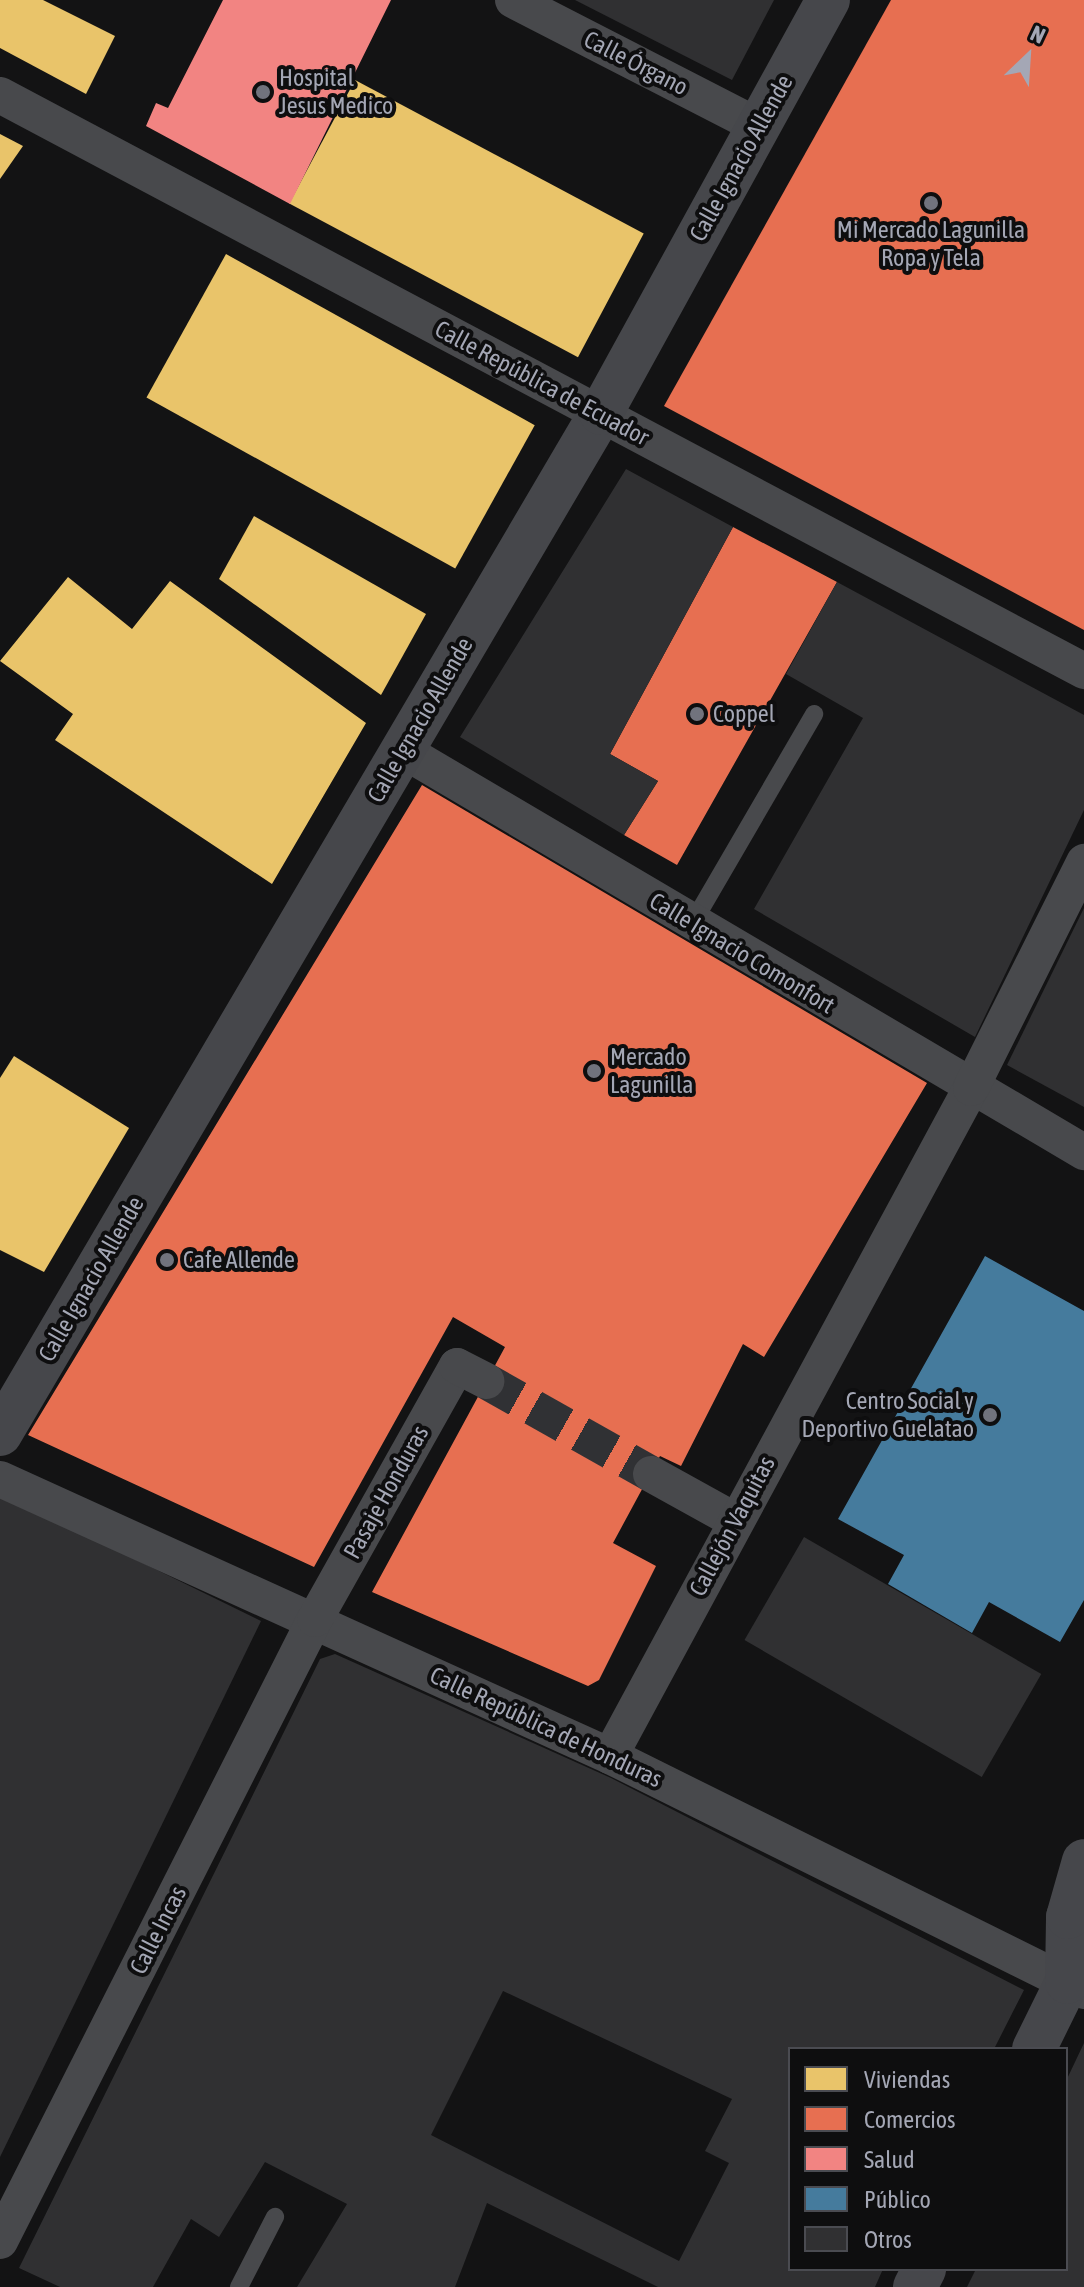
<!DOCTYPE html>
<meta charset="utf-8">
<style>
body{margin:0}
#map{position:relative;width:1084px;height:2287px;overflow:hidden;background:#131314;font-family:"Asap Condensed",sans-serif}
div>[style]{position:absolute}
.homes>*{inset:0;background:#e9c46a;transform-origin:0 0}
.shops>*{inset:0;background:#e76f51}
.health>*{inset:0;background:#f28482}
.public>*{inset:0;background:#457b9d}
.building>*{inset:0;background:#303032;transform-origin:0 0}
.street-tunnel>*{height:36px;margin-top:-18px;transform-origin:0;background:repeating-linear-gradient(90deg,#303134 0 36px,transparent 0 54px)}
.lane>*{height:18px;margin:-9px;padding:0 9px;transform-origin:9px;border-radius:9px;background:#48494c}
.street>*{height:36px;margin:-18px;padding:0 18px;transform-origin:18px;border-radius:18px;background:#48494c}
.secondary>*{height:44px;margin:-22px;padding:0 22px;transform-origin:22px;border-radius:22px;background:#46474b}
.dots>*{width:22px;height:22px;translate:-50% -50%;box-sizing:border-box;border:4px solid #0e0e0f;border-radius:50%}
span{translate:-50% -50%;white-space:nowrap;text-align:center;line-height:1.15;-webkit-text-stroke:8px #0e0e0f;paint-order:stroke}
.street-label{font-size:24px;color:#a4a7b5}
.poi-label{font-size:24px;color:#a4a7b5}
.left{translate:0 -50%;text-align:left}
.right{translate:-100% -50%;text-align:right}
.legend{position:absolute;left:788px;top:2047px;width:280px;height:224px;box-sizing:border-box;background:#0e0e0f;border:2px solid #4a4b51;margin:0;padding:10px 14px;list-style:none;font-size:24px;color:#a4a7b5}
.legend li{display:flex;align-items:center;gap:16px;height:40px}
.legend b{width:40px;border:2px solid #4a4b51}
.north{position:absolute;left:988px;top:16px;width:80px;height:80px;-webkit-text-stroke:6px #0e0e0f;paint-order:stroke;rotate:25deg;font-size:22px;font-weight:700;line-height:32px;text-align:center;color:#a4a7b5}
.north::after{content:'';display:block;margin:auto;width:28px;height:36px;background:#a4a7b5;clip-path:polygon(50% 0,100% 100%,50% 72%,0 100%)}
</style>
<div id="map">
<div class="homes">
<i style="clip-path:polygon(0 0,43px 0,115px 36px,86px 94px,0 48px)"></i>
<i style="left:355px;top:80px;width:327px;height:140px;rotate:28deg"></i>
<i style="clip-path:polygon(0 134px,23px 146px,0 179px)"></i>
<i style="left:226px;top:254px;width:353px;height:164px;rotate:29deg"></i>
<i style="clip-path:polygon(254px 516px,426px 614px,381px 695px,219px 579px)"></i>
<i style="clip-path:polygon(68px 577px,132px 629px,170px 581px,366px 723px,272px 884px,55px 740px,73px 714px,0 661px)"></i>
<i style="clip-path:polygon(14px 1056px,129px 1128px,44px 1272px,0 1250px,0 1078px)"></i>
</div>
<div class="shops">
<i style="clip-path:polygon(891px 0,1084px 0,1084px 630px,664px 406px)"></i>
<i style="clip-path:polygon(733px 527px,837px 582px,677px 865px,624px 835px,658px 781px,610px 754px)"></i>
<i style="clip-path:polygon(422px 785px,927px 1083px,764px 1357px,743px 1344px,681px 1466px,660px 1456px,613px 1543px,656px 1566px,599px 1680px,588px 1686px,372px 1592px,505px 1347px,453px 1317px,314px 1567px,28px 1435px)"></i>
</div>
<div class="health">
<i style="clip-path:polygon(223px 0,391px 0,290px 204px,146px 126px,156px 103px,168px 108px)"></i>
</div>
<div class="public">
<i style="clip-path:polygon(985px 1256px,1084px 1311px,1084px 1600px,1060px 1642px,989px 1602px,972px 1633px,888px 1584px,904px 1555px,838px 1519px)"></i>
</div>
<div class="building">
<i style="clip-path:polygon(575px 0,774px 0,732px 80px)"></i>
<i style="clip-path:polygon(626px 469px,733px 527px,610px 754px,658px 781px,624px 835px,460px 737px)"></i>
<i style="clip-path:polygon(837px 582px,1084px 715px,1084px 810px,975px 1037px,754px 909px,863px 718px,786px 674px)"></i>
<i style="clip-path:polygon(1084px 908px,1084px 1107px,1007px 1065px)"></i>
<i style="clip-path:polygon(0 1493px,261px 1621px,0 2157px)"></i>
<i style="left:804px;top:1537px;width:274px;height:119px;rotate:30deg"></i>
<i style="clip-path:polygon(evenodd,335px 1654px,611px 1778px,1024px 1990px,994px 2049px,790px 2049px,790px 2269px,883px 2269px,875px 2287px,658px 2287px,487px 2203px,455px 2287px,297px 2287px,347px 2204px,265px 2162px,219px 2237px,191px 2219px,153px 2287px,60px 2287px,19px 2268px,320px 1659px,335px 1654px,503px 1991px,732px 2099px,705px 2151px,729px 2163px,679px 2261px,431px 2135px,503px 1991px)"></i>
<i style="clip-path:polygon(1084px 2043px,1084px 2287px,967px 2287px,976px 2269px,1066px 2269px,1066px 2081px)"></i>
</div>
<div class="street-tunnel">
<i style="left:486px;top:1381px;width:189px;rotate:29.4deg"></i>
</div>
<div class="lane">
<i style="left:692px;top:924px;width:243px;rotate:-59.8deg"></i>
<i style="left:239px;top:2287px;width:79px;rotate:-62.8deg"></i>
</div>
<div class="street">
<i style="left:513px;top:0;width:276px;rotate:27.2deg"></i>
<i style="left:0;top:95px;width:1228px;rotate:27.98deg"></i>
<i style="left:402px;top:750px;width:792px;rotate:30.52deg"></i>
<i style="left:651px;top:1474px;width:95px;rotate:29deg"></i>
<i style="left:0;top:1479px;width:670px;rotate:24.42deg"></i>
<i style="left:610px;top:1756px;width:529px;rotate:26.37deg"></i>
<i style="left:610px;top:1756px;width:759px;rotate:-61.61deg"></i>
<i style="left:971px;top:1088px;width:253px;rotate:-63.4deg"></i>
<i style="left:0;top:2241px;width:697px;rotate:-63.14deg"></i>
<i style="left:315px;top:1619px;width:290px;rotate:-60.7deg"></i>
<i style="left:457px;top:1366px;width:33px;rotate:27deg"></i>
</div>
<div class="secondary">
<i style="left:0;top:1434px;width:1185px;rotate:-59.52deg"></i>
<i style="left:601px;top:413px;width:471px;rotate:-61.2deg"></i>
<i style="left:1034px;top:2049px;width:75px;rotate:-63.8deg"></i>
<i style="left:1067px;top:1982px;width:65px;rotate:-89.1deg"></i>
<i style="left:1068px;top:1917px;width:58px;rotate:-74.1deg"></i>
<i style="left:915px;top:2287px;width:20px;rotate:-63deg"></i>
</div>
<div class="dots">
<i style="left:263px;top:92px;background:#71737d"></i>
<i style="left:931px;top:203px;background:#71737d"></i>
<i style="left:697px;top:714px;background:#71737d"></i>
<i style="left:594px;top:1071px;background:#71737d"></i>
<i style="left:167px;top:1260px;background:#71737d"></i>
<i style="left:990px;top:1415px;background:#71737d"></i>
</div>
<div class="street-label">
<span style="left:636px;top:63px;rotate:27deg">Calle Órgano</span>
<span style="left:741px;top:158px;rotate:-61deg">Calle Ignacio Allende</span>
<span style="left:542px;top:383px;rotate:28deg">Calle República de Ecuador</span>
<span style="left:420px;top:720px;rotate:-60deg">Calle Ignacio Allende</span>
<span style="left:742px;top:953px;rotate:31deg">Calle Ignacio Comonfort</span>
<span style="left:91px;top:1279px;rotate:-60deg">Calle Ignacio Allende</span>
<span style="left:386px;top:1492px;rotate:-61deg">Pasaje Honduras</span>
<span style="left:732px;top:1526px;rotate:-62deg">Callejón Vaquitas</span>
<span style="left:546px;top:1727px;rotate:25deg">Calle República de Honduras</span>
<span style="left:158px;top:1930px;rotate:-63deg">Calle Incas</span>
</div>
<div class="poi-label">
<span class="left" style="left:279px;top:92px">Hospital<br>Jesus Medico</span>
<span style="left:931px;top:244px">Mi Mercado Lagunilla<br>Ropa y Tela</span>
<span class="left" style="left:713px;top:714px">Coppel</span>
<span class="left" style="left:610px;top:1071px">Mercado<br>Lagunilla</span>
<span class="left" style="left:183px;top:1260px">Cafe Allende</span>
<span class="right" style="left:974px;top:1415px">Centro Social y<br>Deportivo Guelatao</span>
</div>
<ul class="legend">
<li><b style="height:22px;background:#e9c46a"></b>Viviendas</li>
<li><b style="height:22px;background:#e76f51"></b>Comercios</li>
<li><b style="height:22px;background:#f28482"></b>Salud</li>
<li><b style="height:22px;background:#457b9d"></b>Público</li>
<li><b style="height:22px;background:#303032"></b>Otros</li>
</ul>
<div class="north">N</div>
</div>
